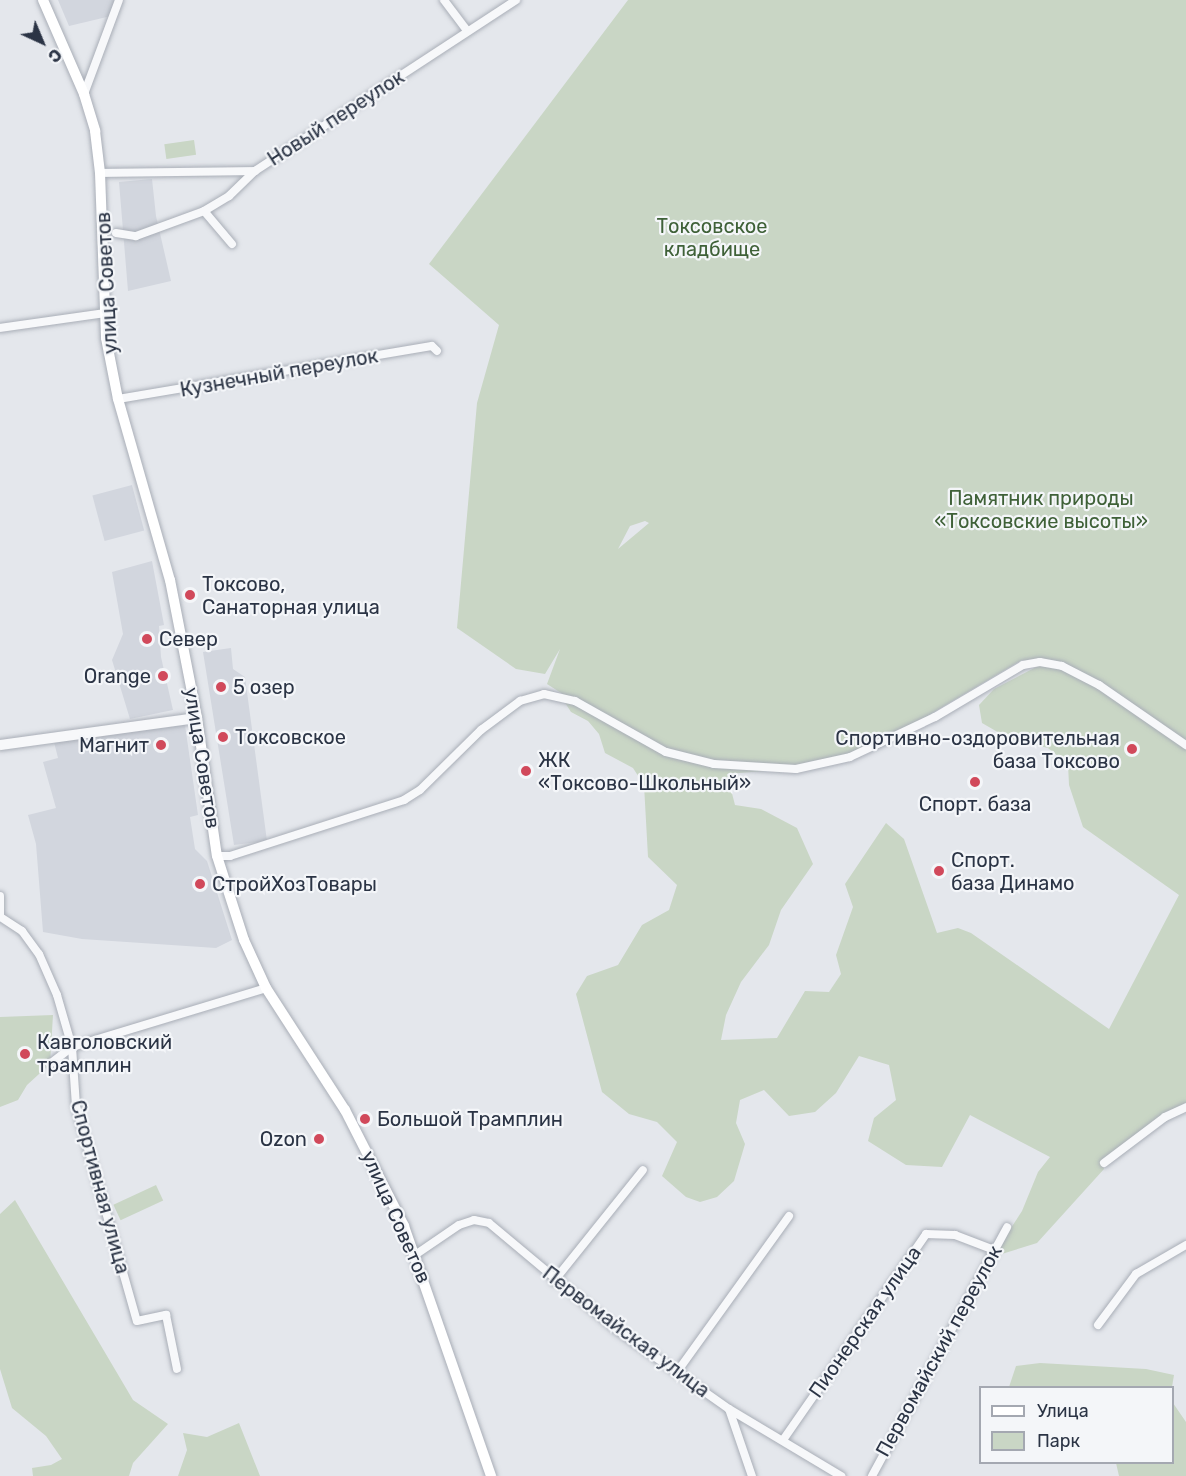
<!DOCTYPE html>
<meta charset="utf-8">
<style>
body{margin:0}
#map{position:relative;width:1186px;height:1476px;overflow:hidden;background:#e4e7ec;font-family:Rubik,sans-serif}
div>[style]{position:absolute}
.built>*{inset:0;background:#d2d6de;transform-origin:0 0}
.green>*{inset:0;background:#c9d6c5;transform-origin:0 0}
.roads{filter:drop-shadow(0 0 2px #a9aeb7) drop-shadow(0 0 2px #a9aeb7)}
.minor>*{height:8px;margin:-4px;padding:0 4px;transform-origin:4px;border-radius:4px;background:#f7f8fa}
.tertiary>*{height:10px;margin:-5px;padding:0 5px;transform-origin:5px;border-radius:5px;background:#f7f8fa}
.secondary>*{height:10px;margin:-5px;padding:0 5px;transform-origin:5px;border-radius:5px;background:#fff}
.dots>*{width:16px;height:16px;translate:-50% -50%;box-sizing:border-box;border:3px solid #f4f6f9;border-radius:50%}
span{translate:-50% -50%;white-space:nowrap;text-align:center;line-height:1.15;-webkit-text-stroke:4.5px #f4f6f9;paint-order:stroke}
.street-label{font-size:20px;color:#2b3445}
.park-label{font-size:20px;color:#3f6138}
.poi-label{font-size:20px;color:#2b3445}
.left{translate:0 -50%;text-align:left}
.right{translate:-100% -50%;text-align:right}
.legend{position:absolute;left:979px;top:1386px;width:195px;height:78px;box-sizing:border-box;background:#f4f6f9;border:2px solid #a4a8b1;margin:0;padding:8px 10px;list-style:none;font-size:18px;color:#2b3445}
.legend li{display:flex;align-items:center;gap:12px;height:30px}
.legend b{width:30px;border:2px solid #a4a8b1}
.north{position:absolute;left:12px;top:12px;width:60px;height:60px;-webkit-text-stroke:4px #f4f6f9;paint-order:stroke;rotate:136deg;font-size:16px;font-weight:700;line-height:24px;text-align:center;color:#2b3445}
.north::after{content:'';display:block;margin:auto;width:21px;height:27px;background:#2b3445;clip-path:polygon(50% 0,100% 100%,50% 72%,0 100%)}
</style>
<div id="map">
<div class="built">
<i style="clip-path:polygon(58px 0,117px 0,111px 16px,69px 26px)"></i>
<i style="clip-path:polygon(152px 179px,156px 216px,171px 281px,128px 291px,119px 182px)"></i>
<i style="left:132px;top:485px;width:47px;height:41px;rotate:75deg"></i>
<i style="clip-path:polygon(152px 561px,164px 625px,159px 626px,161px 657px,173px 710px,130px 719px,112px 660px,123px 634px,112px 572px)"></i>
<i style="clip-path:polygon(231px 648px,233px 669px,245px 677px,267px 841px,234px 845px,203px 652px)"></i>
<i style="clip-path:polygon(185px 725px,198px 815px,190px 817px,195px 849px,207px 861px,232px 940px,216px 948px,82px 939px,43px 932px,36px 844px,28px 815px,56px 808px,43px 762px,58px 758px,54px 742px)"></i>
</div>
<div class="green">
<i style="clip-path:polygon(evenodd,628px 0,1186px 0,1186px 1104px,1164px 1114px,1103px 1162px,1104px 1169px,1037px 1243px,992px 1257px,1022px 1211px,1038px 1172px,1050px 1157px,970px 1115px,942px 1167px,906px 1165px,868px 1141px,874px 1118px,896px 1100px,889px 1065px,859px 1056px,836px 1093px,815px 1112px,789px 1116px,764px 1090px,740px 1100px,736px 1123px,745px 1144px,734px 1181px,717px 1197px,700px 1202px,686px 1197px,662px 1176px,677px 1142px,657px 1122px,629px 1114px,602px 1092px,576px 994px,587px 976px,618px 965px,642px 925px,669px 910px,677px 885px,648px 857px,644px 785px,633px 768px,605px 753px,599px 734px,588px 721px,571px 712px,562px 698px,547px 697px,545px 674px,516px 669px,457px 628px,477px 403px,499px 325px,429px 264px,628px 0,645px 521px,649px 523px,618px 549px,630px 526px,645px 521px,628px 0,560px 649px,547px 684px,594px 714px,562px 698px,547px 697px,545px 674px,560px 649px,628px 0,1022px 660px,1040px 665px,994px 689px,979px 705px,982px 723px,1008px 738px,1048px 748px,1068px 764px,1069px 785px,1083px 827px,1179px 895px,1109px 1029px,971px 933px,958px 928px,937px 933px,904px 839px,886px 823px,845px 884px,853px 907px,836px 955px,841px 974px,829px 992px,805px 991px,777px 1038px,721px 1040px,726px 1015px,741px 982px,769px 945px,781px 910px,813px 864px,797px 828px,761px 809px,735px 805px,727px 774px,826px 766px,912px 725px,1022px 660px)"></i>
<i style="left:194px;top:140px;width:15px;height:30px;rotate:82deg"></i>
<i style="clip-path:polygon(53px 1015px,50px 1064px,27px 1085px,18px 1100px,0 1107px,0 1017px)"></i>
<i style="left:156px;top:1185px;width:17px;height:47px;rotate:65deg"></i>
<i style="clip-path:polygon(15px 1200px,133px 1400px,168px 1424px,133px 1463px,129px 1476px,33px 1476px,32px 1468px,51px 1465px,62px 1459px,46px 1436px,12px 1408px,0 1369px,0 1214px)"></i>
<i style="clip-path:polygon(1040px 1363px,1146px 1369px,1174px 1375px,1172px 1387px,1009px 1387px,1016px 1366px)"></i>
<i style="clip-path:polygon(1173px 1403px,1186px 1422px,1186px 1476px,1119px 1476px,1116px 1463px,1172px 1462px)"></i>
<i style="clip-path:polygon(239px 1423px,260px 1476px,178px 1476px,187px 1450px,183px 1433px,207px 1437px)"></i>
</div>
<div class="roads">
<div class="minor">
<i style="left:444px;top:0;width:39px;rotate:53deg"></i>
<i style="left:84px;top:94px;width:100px;rotate:-69.6deg"></i>
<i style="left:100px;top:173px;width:155px;rotate:-0.7deg"></i>
<i style="left:255px;top:171px;width:312px;rotate:-33.2deg"></i>
<i style="left:116px;top:233px;width:20px;rotate:9deg"></i>
<i style="left:136px;top:236px;width:72px;rotate:-20.2deg"></i>
<i style="left:232px;top:244px;width:43px;rotate:-130.3deg"></i>
<i style="left:204px;top:211px;width:29px;rotate:-31deg"></i>
<i style="left:229px;top:196px;width:36px;rotate:-44deg"></i>
<i style="left:0;top:328px;width:106px;rotate:-8.1deg"></i>
<i style="left:118px;top:399px;width:318px;rotate:-9.6deg"></i>
<i style="left:432px;top:346px;width:7px;rotate:45deg"></i>
<i style="left:217px;top:856px;width:13px"></i>
<i style="left:230px;top:856px;width:183px;rotate:-17.8deg"></i>
<i style="left:404px;top:800px;width:19px;rotate:-32deg"></i>
<i style="left:420px;top:790px;width:86px;rotate:-44.5deg"></i>
<i style="left:481px;top:730px;width:49px;rotate:-36.6deg"></i>
<i style="left:520px;top:701px;width:25px;rotate:-16deg"></i>
<i style="left:544px;top:694px;width:32px;rotate:13deg"></i>
<i style="left:575px;top:701px;width:104px;rotate:29.3deg"></i>
<i style="left:666px;top:752px;width:49px;rotate:14deg"></i>
<i style="left:714px;top:764px;width:82px;rotate:3.5deg"></i>
<i style="left:796px;top:769px;width:55px;rotate:-12.5deg"></i>
<i style="left:850px;top:757px;width:94px;rotate:-25.2deg"></i>
<i style="left:935px;top:717px;width:102px;rotate:-30.6deg"></i>
<i style="left:1023px;top:665px;width:17px;rotate:-10deg"></i>
<i style="left:1040px;top:662px;width:22px;rotate:10deg"></i>
<i style="left:1062px;top:666px;width:42px;rotate:27.2deg"></i>
<i style="left:1099px;top:685px;width:106px;rotate:34.6deg"></i>
<i style="left:0;top:896px;width:21px;rotate:90deg"></i>
<i style="left:2px;top:918px;width:24px;rotate:33deg"></i>
<i style="left:22px;top:931px;width:29px;rotate:54deg"></i>
<i style="left:39px;top:954px;width:45px;rotate:66.3deg"></i>
<i style="left:57px;top:995px;width:54px;rotate:73.9deg"></i>
<i style="left:72px;top:1047px;width:59px;rotate:86.1deg"></i>
<i style="left:76px;top:1106px;width:223px;rotate:74.2deg"></i>
<i style="left:137px;top:1321px;width:30px;rotate:-12deg"></i>
<i style="left:166px;top:1315px;width:55px;rotate:78.5deg"></i>
<i style="left:50px;top:1064px;width:28px;rotate:-38deg"></i>
<i style="left:72px;top:1047px;width:203px;rotate:-16.9deg"></i>
<i style="left:1104px;top:1163px;width:76px;rotate:-37deg"></i>
<i style="left:1165px;top:1117px;width:23px;rotate:-25deg"></i>
<i style="left:415px;top:1255px;width:53px;rotate:-34.3deg"></i>
<i style="left:459px;top:1225px;width:16px;rotate:-18deg"></i>
<i style="left:474px;top:1220px;width:15px;rotate:11deg"></i>
<i style="left:489px;top:1223px;width:167px;rotate:39.9deg"></i>
<i style="left:617px;top:1330px;width:137px;rotate:35.2deg"></i>
<i style="left:729px;top:1409px;width:131px;rotate:30.9deg"></i>
<i style="left:554px;top:1281px;width:142px;rotate:-51.3deg"></i>
<i style="left:1098px;top:1325px;width:64px;rotate:-53.3deg"></i>
<i style="left:1136px;top:1274px;width:58px;rotate:-30.1deg"></i>
<i style="left:677px;top:1372px;width:192px;rotate:-54.3deg"></i>
<i style="left:729px;top:1409px;width:71px;rotate:71.1deg"></i>
<i style="left:783px;top:1440px;width:251px;rotate:-55.2deg"></i>
<i style="left:926px;top:1234px;width:29px;rotate:2deg"></i>
<i style="left:955px;top:1235px;width:42px;rotate:21deg"></i>
<i style="left:872px;top:1476px;width:283px;rotate:-61.5deg"></i>
</div>
<div class="tertiary">
<i style="left:0;top:745px;width:199px;rotate:-7.8deg"></i>
</div>
<div class="secondary">
<i style="left:43px;top:0;width:103px;rotate:66.4deg"></i>
<i style="left:84px;top:94px;width:39px;rotate:73deg"></i>
<i style="left:95px;top:131px;width:42px;rotate:83.2deg"></i>
<i style="left:100px;top:173px;width:165px;rotate:87.9deg"></i>
<i style="left:106px;top:338px;width:62px;rotate:78.9deg"></i>
<i style="left:118px;top:399px;width:188px;rotate:74deg"></i>
<i style="left:170px;top:580px;width:141px;rotate:78.9deg"></i>
<i style="left:197px;top:718px;width:139px;rotate:81.8deg"></i>
<i style="left:217px;top:856px;width:88px;rotate:72.2deg"></i>
<i style="left:244px;top:940px;width:53px;rotate:65.4deg"></i>
<i style="left:266px;top:988px;width:145px;rotate:57.1deg"></i>
<i style="left:345px;top:1110px;width:130px;rotate:63deg"></i>
<i style="left:404px;top:1226px;width:265px;rotate:70.8deg"></i>
</div>
</div>
<div class="dots">
<i style="left:190px;top:595px;background:#d1495b"></i>
<i style="left:147px;top:639px;background:#d1495b"></i>
<i style="left:163px;top:676px;background:#d1495b"></i>
<i style="left:221px;top:687px;background:#d1495b"></i>
<i style="left:223px;top:737px;background:#d1495b"></i>
<i style="left:161px;top:745px;background:#d1495b"></i>
<i style="left:1132px;top:749px;background:#d1495b"></i>
<i style="left:526px;top:771px;background:#d1495b"></i>
<i style="left:975px;top:782px;background:#d1495b"></i>
<i style="left:939px;top:871px;background:#d1495b"></i>
<i style="left:200px;top:884px;background:#d1495b"></i>
<i style="left:25px;top:1054px;background:#d1495b"></i>
<i style="left:365px;top:1119px;background:#d1495b"></i>
<i style="left:319px;top:1139px;background:#d1495b"></i>
</div>
<div class="street-label">
<span style="left:336px;top:118px;rotate:-33deg">Новый переулок</span>
<span style="left:107px;top:283px;rotate:-93deg">улица Советов</span>
<span style="left:279px;top:373px;rotate:-10deg">Кузнечный переулок</span>
<span style="left:202px;top:758px;rotate:81deg">улица Советов</span>
<span style="left:100px;top:1187px;rotate:75deg">Спортивная улица</span>
<span style="left:396px;top:1217px;rotate:66deg">улица Советов</span>
<span style="left:865px;top:1322px;rotate:-55deg">Пионерская улица</span>
<span style="left:626px;top:1332px;rotate:37deg">Первомайская улица</span>
<span style="left:939px;top:1351px;rotate:-61deg">Первомайский переулок</span>
</div>
<div class="park-label">
<span style="left:712px;top:238px">Токсовское<br>кладбище</span>
<span style="left:1041px;top:510px">Памятник природы<br>«Токсовские высоты»</span>
</div>
<div class="poi-label">
<span class="left" style="left:202px;top:596px">Токсово,<br>Санаторная улица</span>
<span class="left" style="left:159px;top:639px">Север</span>
<span class="right" style="left:151px;top:676px">Orange</span>
<span class="left" style="left:233px;top:687px">5 озер</span>
<span class="left" style="left:235px;top:737px">Токсовское</span>
<span class="right" style="left:1120px;top:750px">Спортивно-оздоровительная<br>база Токсово</span>
<span class="right" style="left:149px;top:745px">Магнит</span>
<span class="left" style="left:538px;top:772px">ЖК<br>«Токсово-Школьный»</span>
<span style="left:975px;top:804px">Спорт. база</span>
<span class="left" style="left:951px;top:872px">Спорт.<br>база Динамо</span>
<span class="left" style="left:212px;top:884px">СтройХозТовары</span>
<span class="left" style="left:37px;top:1054px">Кавголовский<br>трамплин</span>
<span class="left" style="left:377px;top:1119px">Большой Трамплин</span>
<span class="right" style="left:307px;top:1139px">Ozon</span>
</div>
<ul class="legend">
<li><b style="height:8px;background:#fff"></b>Улица</li>
<li><b style="height:16px;background:#c9d6c5"></b>Парк</li>
</ul>
<div class="north">С</div>
</div>
